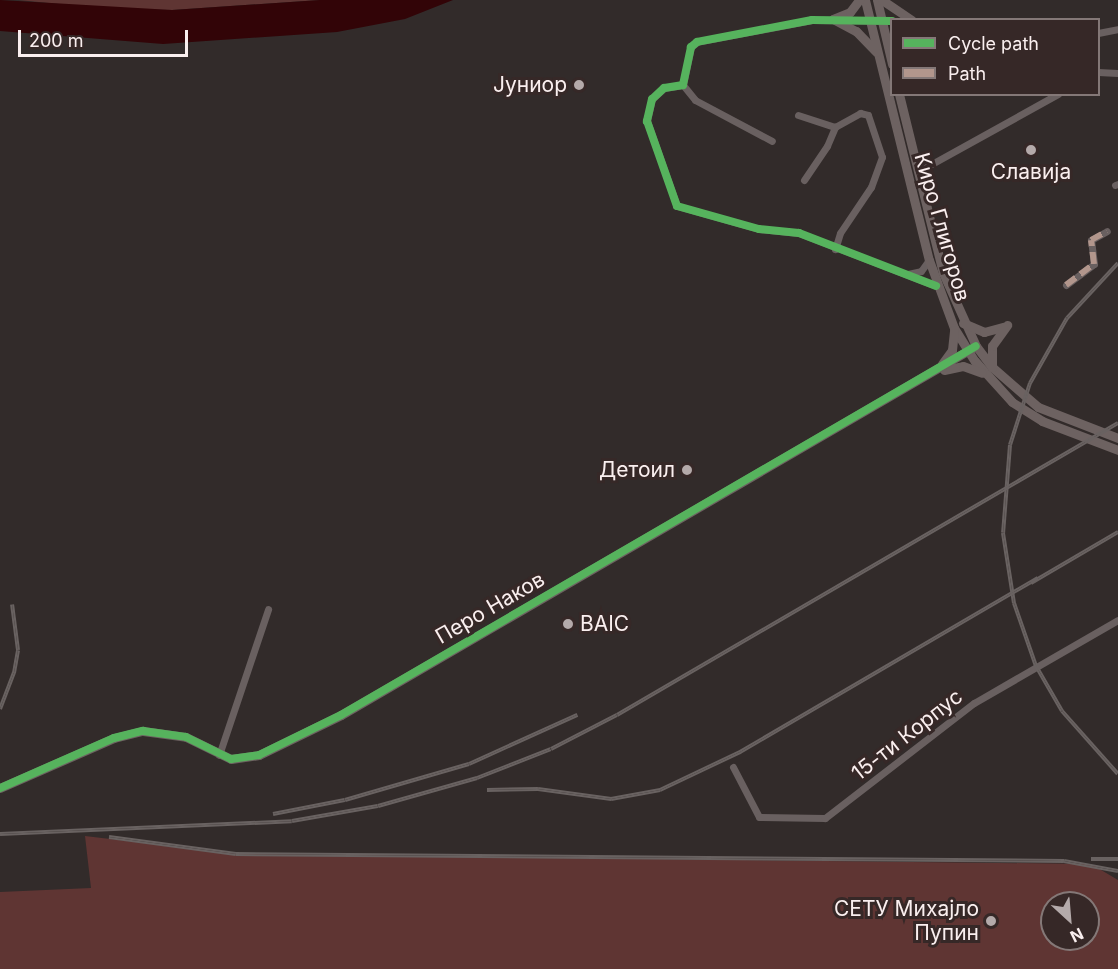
<!DOCTYPE html>
<meta charset="utf-8">
<style>
body{margin:0}
#map{position:relative;width:1118px;height:969px;overflow:hidden;background:#322b2a;font-family:Inter,sans-serif}
div>[style]{position:absolute}
.green>*{inset:0;background:#5f3533}
.water>*{inset:0;background:#320407}
.street>*{height:7px;margin:-3.5px;padding:0 3.5px;transform-origin:3.5px;border-radius:3.5px;background:#696060}
.secondary>*{height:9px;margin:-4.5px;padding:0 4.5px;transform-origin:4.5px;border-radius:4.5px;background:#6d6261}
.rail>*{height:4px;margin-top:-2px;transform-origin:0;background:repeating-linear-gradient(90deg,#362827 0 4.5px,#696261 0 9px);box-sizing:border-box;border-block:2px solid #696261}
.quiet>*{height:6px;margin-top:-3px;transform-origin:0;background:repeating-linear-gradient(90deg,#b2968c 0 12px,transparent 0 18px)}
.cycleway>*{height:8px;margin:-4px;padding:0 4px;transform-origin:4px;border-radius:4px;background:#56b35d}
.dots>*{width:16px;height:16px;translate:-50% -50%;box-sizing:border-box;border:3px solid #362827;border-radius:50%}
span{translate:-50% -50%;white-space:nowrap;text-align:center;line-height:1.15;-webkit-text-stroke:6px #362827;paint-order:stroke}
.poi-label{font-size:21px;color:#faefef}
.right{translate:-100% -50%;text-align:right}
.left{translate:0 -50%;text-align:left}
.street-label{font-size:21px;color:#faefef}
.legend{position:absolute;left:890px;top:18px;width:210px;height:78px;box-sizing:border-box;background:#362827;border:2px solid #847877;margin:0;padding:8px 10px;list-style:none;font-size:18px;color:#faefef}
.legend li{display:flex;align-items:center;gap:12px;height:30px}
.legend b{width:30px;border:2px solid #847877}
.north{position:absolute;left:1040px;top:891px;width:60px;height:60px;box-sizing:border-box;background:#362827;border:2px solid #847877;border-radius:50%;rotate:154deg;font-size:16px;font-weight:700;line-height:24px;text-align:center;color:#faefef}
.north::after{content:'';display:block;margin:auto;width:21px;height:27px;background:#b4aaaa;clip-path:polygon(50% 0,100% 100%,50% 72%,0 100%)}
.scale{position:absolute;left:18px;top:30px;width:170px;height:27px;box-sizing:border-box;border:3px solid #faefef;border-top:0;padding-left:8px;font-size:18px;line-height:21px;white-space:nowrap;color:#faefef;-webkit-text-stroke:4px #362827;paint-order:stroke}
</style>
<div id="map">
<div class="green">
<i style="clip-path:polygon(18px 0,320px 0,172px 10px,111px 9px)"></i>
<i style="clip-path:polygon(evenodd,85px 836px,236px 854px,1091px 864px,1118px 880px,1118px 969px,0 969px,0 892px,91px 888px,85px 836px,1052px 903px,1088px 903px,1088px 939px,1052px 939px,1052px 903px)"></i>
</div>
<div class="water">
<i style="clip-path:polygon(0 0,172px 10px,320px 0,453px 0,405px 19px,337px 32px,163px 44px,0 31px)"></i>
</div>
<div class="street">
<i style="left:892px;top:21px;width:80px;rotate:-179.3deg"></i>
<i style="left:812px;top:20px;width:117px;rotate:169.2deg"></i>
<i style="left:697px;top:42px;width:8px;rotate:140deg"></i>
<i style="left:691px;top:47px;width:39px;rotate:102deg"></i>
<i style="left:683px;top:85px;width:19px;rotate:171deg"></i>
<i style="left:664px;top:88px;width:16px;rotate:137deg"></i>
<i style="left:652px;top:99px;width:23px;rotate:103deg"></i>
<i style="left:647px;top:121px;width:90px;rotate:70.6deg"></i>
<i style="left:677px;top:206px;width:85px;rotate:15.7deg"></i>
<i style="left:759px;top:229px;width:40px;rotate:5.7deg"></i>
<i style="left:799px;top:233px;width:147px;rotate:21.1deg"></i>
<i style="left:1098px;top:33px;width:20px;rotate:-11deg"></i>
<i style="left:1098px;top:72px;width:20px;rotate:3deg"></i>
<i style="left:683px;top:85px;width:19px;rotate:51deg"></i>
<i style="left:695px;top:100px;width:87px;rotate:28deg"></i>
<i style="left:798px;top:115px;width:39px;rotate:18deg"></i>
<i style="left:919px;top:171px;width:159px;rotate:-29deg"></i>
<i style="left:804px;top:180px;width:41px;rotate:-55.9deg"></i>
<i style="left:827px;top:146px;width:21px;rotate:-67deg"></i>
<i style="left:835px;top:127px;width:29px;rotate:-29deg"></i>
<i style="left:860px;top:113px;width:8px;rotate:14deg"></i>
<i style="left:868px;top:115px;width:44px;rotate:71.6deg"></i>
<i style="left:882px;top:157px;width:32px;rotate:110deg"></i>
<i style="left:871px;top:187px;width:55px;rotate:124deg"></i>
<i style="left:840px;top:233px;width:17px;rotate:107deg"></i>
<i style="left:1115px;top:185px;width:3px;rotate:-18deg"></i>
<i style="left:908px;top:274px;width:13px;rotate:-13deg"></i>
<i style="left:921px;top:271px;width:14px;rotate:-54deg"></i>
<i style="left:1066px;top:285px;width:35px;rotate:-37deg"></i>
<i style="left:1094px;top:264px;width:24px;rotate:-97deg"></i>
<i style="left:1091px;top:240px;width:18px;rotate:-29deg"></i>
<i style="left:219px;top:755px;width:154px;rotate:-71.4deg"></i>
<i style="left:733px;top:767px;width:56px;rotate:62.5deg"></i>
<i style="left:759px;top:817px;width:66px;rotate:0.9deg"></i>
<i style="left:825px;top:818px;width:188px;rotate:-37.7deg"></i>
<i style="left:974px;top:703px;width:166px;rotate:-30deg"></i>
</div>
<div class="secondary">
<i style="left:865px;top:0;width:268px;rotate:76.2deg"></i>
<i style="left:929px;top:260px;width:72px;rotate:69.8deg"></i>
<i style="left:954px;top:328px;width:39px;rotate:58deg"></i>
<i style="left:975px;top:361px;width:55px;rotate:47.9deg"></i>
<i style="left:1012px;top:402px;width:36px;rotate:32deg"></i>
<i style="left:1042px;top:421px;width:81px;rotate:20.9deg"></i>
<i style="left:877px;top:0;width:66px;rotate:76.8deg"></i>
<i style="left:882px;top:0;width:36px;rotate:34deg"></i>
<i style="left:833px;top:19px;width:26px;rotate:28deg"></i>
<i style="left:856px;top:31px;width:29px;rotate:46deg"></i>
<i style="left:833px;top:19px;width:18px;rotate:-22deg"></i>
<i style="left:850px;top:12px;width:15px;rotate:-53deg"></i>
<i style="left:899px;top:94px;width:184px;rotate:76.2deg"></i>
<i style="left:943px;top:273px;width:80px;rotate:65.7deg"></i>
<i style="left:976px;top:346px;width:26px;rotate:53deg"></i>
<i style="left:992px;top:367px;width:61px;rotate:41deg"></i>
<i style="left:1038px;top:407px;width:86px;rotate:21.2deg"></i>
<i style="left:963px;top:323px;width:23px;rotate:23deg"></i>
<i style="left:984px;top:332px;width:20px;rotate:-15deg"></i>
<i style="left:942px;top:364px;width:17px;rotate:-54deg"></i>
<i style="left:952px;top:350px;width:20px;rotate:-84deg"></i>
<i style="left:992px;top:367px;width:21px;rotate:-90deg"></i>
<i style="left:992px;top:346px;width:26px;rotate:-54deg"></i>
<i style="left:944px;top:370px;width:19px;rotate:-12deg"></i>
<i style="left:963px;top:366px;width:20px;rotate:20deg"></i>
<i style="left:0;top:788px;width:124px;rotate:-23.7deg"></i>
<i style="left:114px;top:738px;width:30px;rotate:-14deg"></i>
<i style="left:143px;top:731px;width:43px;rotate:7.9deg"></i>
<i style="left:186px;top:737px;width:50px;rotate:26.1deg"></i>
<i style="left:231px;top:759px;width:28px;rotate:-8deg"></i>
<i style="left:259px;top:755px;width:91px;rotate:-26deg"></i>
<i style="left:341px;top:715px;width:734px;rotate:-30.16deg"></i>
</div>
<div class="rail">
<i style="left:1118px;top:263px;width:75px;rotate:132.8deg"></i>
<i style="left:1067px;top:318px;width:75px;rotate:119.6deg"></i>
<i style="left:1030px;top:383px;width:65px;rotate:107.9deg"></i>
<i style="left:1010px;top:445px;width:88px;rotate:94.5deg"></i>
<i style="left:1003px;top:533px;width:71px;rotate:81.1deg"></i>
<i style="left:1014px;top:603px;width:67px;rotate:70.8deg"></i>
<i style="left:1036px;top:666px;width:52px;rotate:60deg"></i>
<i style="left:1062px;top:711px;width:84px;rotate:48.4deg"></i>
<i style="left:1031px;top:583px;width:101px;rotate:-30.4deg"></i>
<i style="left:0;top:709px;width:39px;rotate:-69deg"></i>
<i style="left:14px;top:673px;width:23px;rotate:-80deg"></i>
<i style="left:18px;top:650px;width:46px;rotate:-97.4deg"></i>
<i style="left:487px;top:790px;width:51px;rotate:-1.1deg"></i>
<i style="left:538px;top:789px;width:74px;rotate:7.8deg"></i>
<i style="left:611px;top:799px;width:50px;rotate:-10.4deg"></i>
<i style="left:660px;top:790px;width:89px;rotate:-25.4deg"></i>
<i style="left:740px;top:752px;width:345px;rotate:-30.3deg"></i>
<i style="left:273px;top:814px;width:73px;rotate:-11deg"></i>
<i style="left:345px;top:800px;width:129px;rotate:-16.2deg"></i>
<i style="left:469px;top:764px;width:119px;rotate:-24.4deg"></i>
<i style="left:0;top:834px;width:292px;rotate:-2.5deg"></i>
<i style="left:292px;top:821px;width:87px;rotate:-9.9deg"></i>
<i style="left:378px;top:806px;width:103px;rotate:-15.8deg"></i>
<i style="left:477px;top:778px;width:79px;rotate:-21.4deg"></i>
<i style="left:551px;top:749px;width:74px;rotate:-27.3deg"></i>
<i style="left:617px;top:715px;width:580px;rotate:-30.24deg"></i>
<i style="left:109px;top:837px;width:128px;rotate:7.6deg"></i>
<i style="left:236px;top:854px;width:828px;rotate:0.48deg"></i>
<i style="left:1064px;top:861px;width:55px;rotate:10.5deg"></i>
<i style="left:1091px;top:859px;width:27px"></i>
</div>
<div class="quiet">
<i style="left:1066px;top:285px;width:35px;rotate:-37deg"></i>
<i style="left:1094px;top:264px;width:24px;rotate:-97deg"></i>
<i style="left:1091px;top:240px;width:18px;rotate:-29deg"></i>
</div>
<div class="cycleway">
<i style="left:892px;top:21px;width:80px;rotate:-179.3deg"></i>
<i style="left:812px;top:20px;width:117px;rotate:169.2deg"></i>
<i style="left:697px;top:42px;width:8px;rotate:140deg"></i>
<i style="left:691px;top:47px;width:39px;rotate:102deg"></i>
<i style="left:683px;top:85px;width:19px;rotate:171deg"></i>
<i style="left:664px;top:88px;width:16px;rotate:137deg"></i>
<i style="left:652px;top:99px;width:23px;rotate:103deg"></i>
<i style="left:647px;top:121px;width:90px;rotate:70.6deg"></i>
<i style="left:677px;top:206px;width:85px;rotate:15.7deg"></i>
<i style="left:759px;top:229px;width:40px;rotate:5.7deg"></i>
<i style="left:799px;top:233px;width:147px;rotate:21.1deg"></i>
<i style="left:0;top:788px;width:124px;rotate:-23.7deg"></i>
<i style="left:114px;top:738px;width:30px;rotate:-14deg"></i>
<i style="left:143px;top:731px;width:43px;rotate:7.9deg"></i>
<i style="left:186px;top:737px;width:50px;rotate:26.1deg"></i>
<i style="left:231px;top:759px;width:28px;rotate:-8deg"></i>
<i style="left:259px;top:755px;width:91px;rotate:-26deg"></i>
<i style="left:341px;top:715px;width:734px;rotate:-30.16deg"></i>
</div>
<div class="dots">
<i style="left:579px;top:85px;background:#b4aaaa"></i>
<i style="left:1031px;top:150px;background:#b4aaaa"></i>
<i style="left:687px;top:470px;background:#b4aaaa"></i>
<i style="left:568px;top:624px;background:#b4aaaa"></i>
<i style="left:991px;top:921px;background:#b4aaaa"></i>
</div>
<div class="poi-label">
<span class="right" style="left:567px;top:85px">Јуниор</span>
<span style="left:1031px;top:172px">Славија</span>
<span class="right" style="left:675px;top:470px">Детоил</span>
<span class="left" style="left:580px;top:624px">BAIC</span>
<span class="right" style="left:979px;top:921px">СЕТУ Михајло<br>Пупин</span>
</div>
<div class="street-label">
<span style="left:942px;top:227px;rotate:74deg">Киро Глигоров</span>
<span style="left:490px;top:608px;rotate:-30deg">Перо Наков</span>
<span style="left:907px;top:735px;rotate:-38deg">15-ти Корпус</span>
</div>
<ul class="legend">
<li><b style="height:8px;background:#56b35d"></b>Cycle path</li>
<li><b style="height:8px;background:#b2968c"></b>Path</li>
</ul>
<div class="north">N</div>
<div class="scale">200 m</div>
</div>
